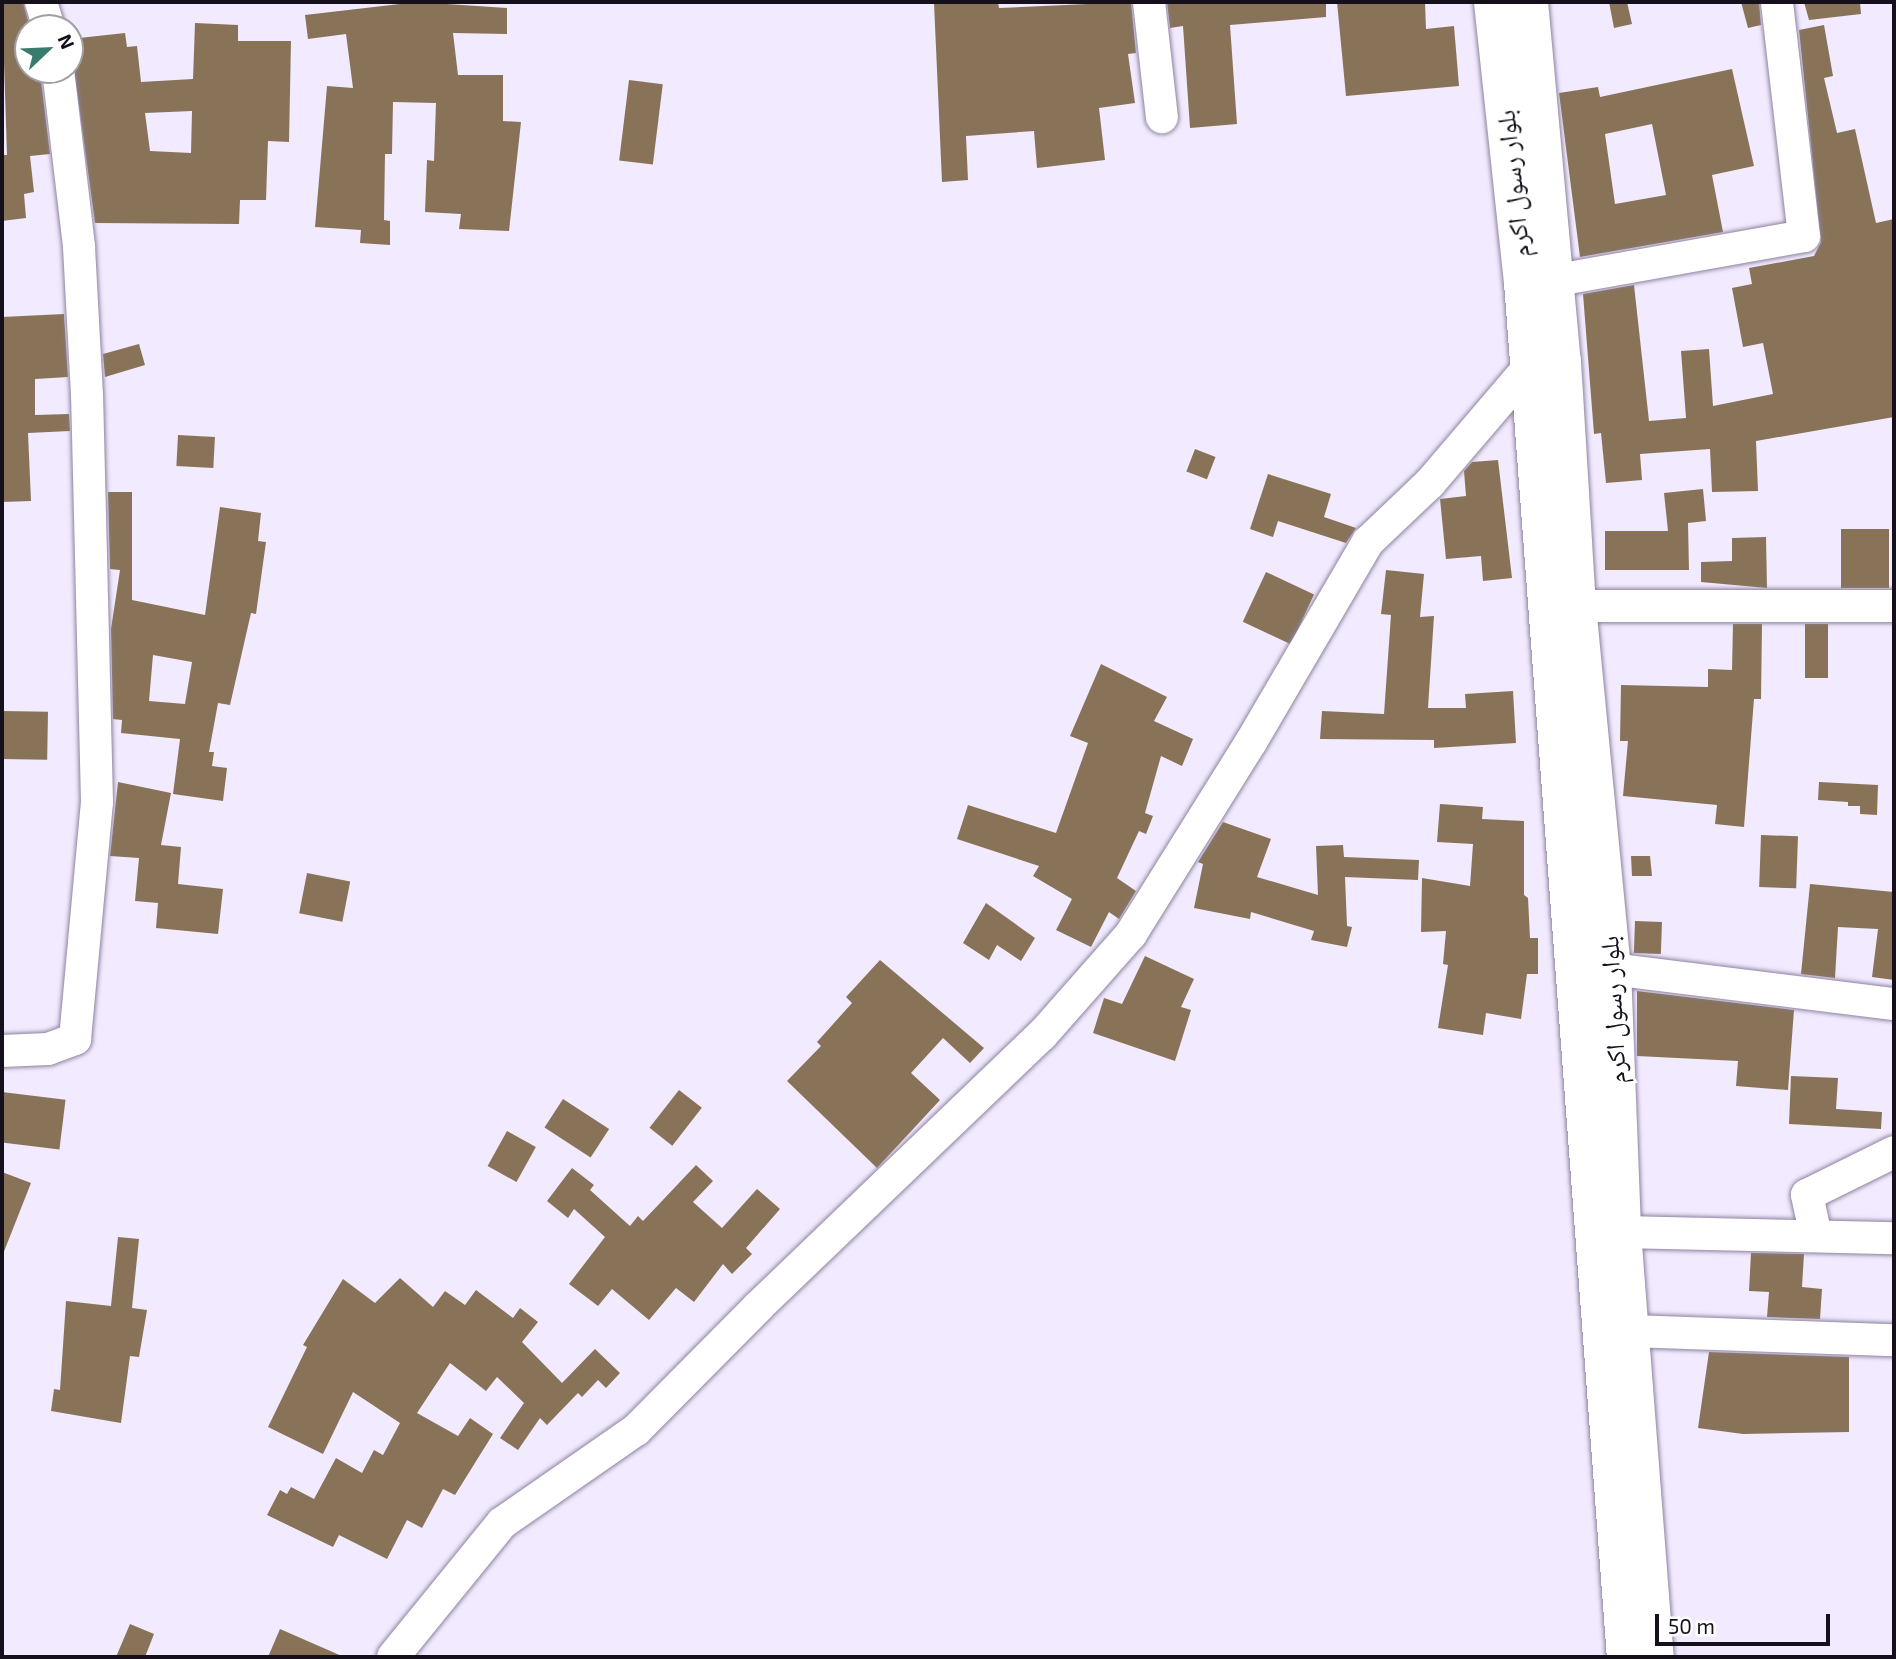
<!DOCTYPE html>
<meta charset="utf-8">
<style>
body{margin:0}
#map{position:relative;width:1896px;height:1659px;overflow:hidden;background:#f2eafe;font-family:"Exo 2","Noto Naskh Arabic",sans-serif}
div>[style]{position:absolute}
.building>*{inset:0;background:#887359;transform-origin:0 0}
.roads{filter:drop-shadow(0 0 2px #8e82a0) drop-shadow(0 0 2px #8e82a0)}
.minor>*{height:32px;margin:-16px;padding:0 16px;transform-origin:16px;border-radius:16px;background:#fff}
.major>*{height:38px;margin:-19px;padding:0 19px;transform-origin:19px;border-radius:19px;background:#fff}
span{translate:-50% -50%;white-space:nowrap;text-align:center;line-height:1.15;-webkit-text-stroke:5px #fff;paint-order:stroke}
.street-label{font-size:26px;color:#15101c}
.frame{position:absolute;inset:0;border:4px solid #15101c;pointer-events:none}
.north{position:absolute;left:14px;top:14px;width:70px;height:70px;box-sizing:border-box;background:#fff;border:2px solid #a19fa4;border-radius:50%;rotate:67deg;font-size:19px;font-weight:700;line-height:28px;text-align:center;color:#15101c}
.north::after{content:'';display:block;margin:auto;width:24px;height:32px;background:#397c6e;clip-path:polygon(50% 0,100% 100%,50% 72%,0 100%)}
.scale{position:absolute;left:1655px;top:1614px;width:175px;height:32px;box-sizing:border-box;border:4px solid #15101c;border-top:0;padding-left:9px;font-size:21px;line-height:24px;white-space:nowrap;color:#15101c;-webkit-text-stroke:5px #fff;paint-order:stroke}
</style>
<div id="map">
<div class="building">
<i style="clip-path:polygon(2px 2px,23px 2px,30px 28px,28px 73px,40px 72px,50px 154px,30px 156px,34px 192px,24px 194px,26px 218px,2px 221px,2px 155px,7px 155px)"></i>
<i style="clip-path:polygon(417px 2px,507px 8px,507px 34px,453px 33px,458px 75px,503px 75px,503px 121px,521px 122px,509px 231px,459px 229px,461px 214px,425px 212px,427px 160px,434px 161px,436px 103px,393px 102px,392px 154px,385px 154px,384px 220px,390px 221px,390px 245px,360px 243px,361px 230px,315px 227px,327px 86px,353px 88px,346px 34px,308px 39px,305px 15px)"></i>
<i style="clip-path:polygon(998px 2px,999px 8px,1131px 2px,1136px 53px,1128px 54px,1135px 103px,1099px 108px,1105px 160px,1037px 168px,1034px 131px,966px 136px,968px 180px,942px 182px,934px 3px)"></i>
<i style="clip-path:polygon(1167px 2px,1326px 2px,1326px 17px,1230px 25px,1237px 124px,1190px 128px,1183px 26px,1170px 28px)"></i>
<i style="clip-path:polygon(1337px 2px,1425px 2px,1426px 29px,1454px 26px,1459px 86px,1346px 96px)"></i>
<i style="clip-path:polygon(1609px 2px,1627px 2px,1632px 24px,1614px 28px)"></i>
<i style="clip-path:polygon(1741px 2px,1759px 2px,1761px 25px,1748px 28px)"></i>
<i style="clip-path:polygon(1804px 2px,1860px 2px,1861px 14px,1809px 20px)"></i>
<i style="clip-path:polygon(evenodd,195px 23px,238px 25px,238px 41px,291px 41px,289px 142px,268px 141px,266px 200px,240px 200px,239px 224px,95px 223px,70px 39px,125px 33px,127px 47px,137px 46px,141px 82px,193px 79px,195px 23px,192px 111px,191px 153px,150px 151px,145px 113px,192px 111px)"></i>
<i style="clip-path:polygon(1824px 25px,1833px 76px,1824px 78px,1837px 133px,1855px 129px,1876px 223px,1894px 219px,1894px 417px,1756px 441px,1758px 491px,1712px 492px,1710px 449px,1640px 454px,1642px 480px,1606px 483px,1601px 433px,1594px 434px,1583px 294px,1634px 285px,1649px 421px,1686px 418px,1681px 351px,1709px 349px,1713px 406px,1773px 394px,1763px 343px,1743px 347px,1732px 288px,1752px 284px,1749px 268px,1814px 256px,1821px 242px,1799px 30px)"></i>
<i style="clip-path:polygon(evenodd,1732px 69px,1754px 166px,1712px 175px,1723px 232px,1580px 257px,1559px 93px,1598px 87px,1600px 97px,1732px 69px,1652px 124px,1666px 195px,1615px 204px,1605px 134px,1652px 124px)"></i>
<i style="left:629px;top:80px;width:34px;height:81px;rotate:7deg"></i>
<i style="clip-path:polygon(64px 314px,68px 377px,35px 379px,35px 415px,69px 414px,70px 431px,28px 433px,31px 501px,2px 502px,2px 317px)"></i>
<i style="clip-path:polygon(139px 344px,145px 365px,105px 377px,103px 354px)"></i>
<i style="left:178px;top:435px;width:37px;height:31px;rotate:3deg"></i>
<i style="left:1195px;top:449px;width:22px;height:24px;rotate:21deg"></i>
<i style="clip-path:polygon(1498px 460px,1512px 578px,1483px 581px,1481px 556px,1446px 559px,1440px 499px,1466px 496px,1464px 471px,1472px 462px)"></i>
<i style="clip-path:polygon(1268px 474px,1331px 494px,1324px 517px,1356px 528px,1346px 543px,1278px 521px,1273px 537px,1250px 529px)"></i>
<i style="clip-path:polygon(1703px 489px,1706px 521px,1688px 523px,1689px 570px,1605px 570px,1605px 531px,1668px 531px,1664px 493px)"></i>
<i style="clip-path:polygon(evenodd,108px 492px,132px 492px,132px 600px,205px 615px,220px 507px,261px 513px,258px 541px,266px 542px,256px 614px,251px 613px,230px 705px,218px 703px,209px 752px,214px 752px,212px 766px,227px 768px,223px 801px,173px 794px,180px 739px,121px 733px,122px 720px,113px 719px,111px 629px,120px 570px,110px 569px,108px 492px,153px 655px,192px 662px,185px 704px,149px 701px,153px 655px)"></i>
<i style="left:1841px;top:529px;width:48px;height:59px"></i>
<i style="clip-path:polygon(1766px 537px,1767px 588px,1701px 582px,1701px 562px,1732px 561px,1732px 538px)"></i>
<i style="clip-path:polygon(1386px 570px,1424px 574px,1420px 617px,1434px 616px,1428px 708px,1466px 708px,1465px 694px,1513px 691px,1516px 743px,1434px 748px,1434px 740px,1320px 739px,1322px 711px,1384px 714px,1391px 615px,1381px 614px)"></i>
<i style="left:1266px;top:572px;width:53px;height:55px;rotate:25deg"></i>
<i style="clip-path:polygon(1733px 624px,1762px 624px,1761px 699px,1754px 699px,1744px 827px,1715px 824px,1717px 805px,1623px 796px,1628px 741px,1620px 741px,1621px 685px,1708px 687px,1708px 669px,1732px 670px)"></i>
<i style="left:1805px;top:624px;width:23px;height:54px"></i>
<i style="clip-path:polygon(1101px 664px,1167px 697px,1154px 721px,1193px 739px,1182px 766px,1161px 756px,1145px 813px,1153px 816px,1146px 834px,1139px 831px,1117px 878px,1136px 891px,1119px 919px,1109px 912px,1091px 947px,1056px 930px,1072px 899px,1033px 876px,1039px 866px,957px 839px,968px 805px,1056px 833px,1088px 743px,1070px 736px)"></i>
<i style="left:2px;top:711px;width:46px;height:48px;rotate:1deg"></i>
<i style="clip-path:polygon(118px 782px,171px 793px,161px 845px,181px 847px,178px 884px,223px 889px,218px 934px,156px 928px,158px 903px,135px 901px,139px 858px,110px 856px)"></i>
<i style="clip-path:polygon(1819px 782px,1878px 785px,1877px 815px,1860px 814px,1860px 806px,1848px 806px,1848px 802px,1818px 800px)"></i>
<i style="clip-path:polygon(1440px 804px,1483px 807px,1482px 819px,1524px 821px,1524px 895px,1528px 898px,1530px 938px,1538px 938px,1538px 974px,1527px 974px,1521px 1019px,1486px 1013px,1483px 1035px,1438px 1028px,1448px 965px,1443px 964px,1446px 931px,1421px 932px,1422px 878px,1470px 886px,1473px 844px,1437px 842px)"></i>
<i style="clip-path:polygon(1223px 822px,1271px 839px,1257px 877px,1318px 895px,1316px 846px,1343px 845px,1344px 857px,1419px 860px,1418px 880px,1345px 877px,1347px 926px,1352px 927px,1347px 947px,1311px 940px,1314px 931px,1251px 912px,1250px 919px,1194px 908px,1203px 864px,1198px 862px)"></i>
<i style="left:1761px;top:835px;width:37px;height:52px;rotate:2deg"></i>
<i style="clip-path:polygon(1631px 856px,1650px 856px,1652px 876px,1632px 876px)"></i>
<i style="left:307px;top:873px;width:44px;height:41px;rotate:11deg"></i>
<i style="clip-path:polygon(1810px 884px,1894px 892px,1894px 980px,1872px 977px,1878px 929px,1838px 927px,1835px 978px,1801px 974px)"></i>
<i style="clip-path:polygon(986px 903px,1035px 938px,1021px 961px,997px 945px,989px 960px,963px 943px)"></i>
<i style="left:1635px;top:921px;width:27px;height:32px;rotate:2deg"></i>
<i style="clip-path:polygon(1145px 956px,1194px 979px,1181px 1007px,1191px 1010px,1175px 1061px,1093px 1033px,1104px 998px,1122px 1004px)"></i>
<i style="clip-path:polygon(880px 960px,984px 1048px,970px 1063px,943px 1038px,911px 1073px,940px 1100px,877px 1168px,787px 1081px,821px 1046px,817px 1042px,852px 1003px,846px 997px)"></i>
<i style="clip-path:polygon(1637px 991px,1794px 1010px,1788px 1090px,1736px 1086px,1738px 1061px,1637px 1056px)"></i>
<i style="clip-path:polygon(1791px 1076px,1838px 1078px,1836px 1109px,1882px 1112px,1881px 1129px,1789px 1124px)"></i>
<i style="left:679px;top:1090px;width:29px;height:48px;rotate:38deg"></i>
<i style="left:2px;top:1092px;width:64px;height:50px;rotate:7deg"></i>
<i style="left:563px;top:1099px;width:55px;height:34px;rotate:33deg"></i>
<i style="left:507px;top:1131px;width:33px;height:40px;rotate:29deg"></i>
<i style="clip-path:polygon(696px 1165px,713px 1181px,693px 1202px,722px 1228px,757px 1189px,780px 1209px,746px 1248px,752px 1254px,732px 1274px,723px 1264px,694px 1302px,676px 1288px,649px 1320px,612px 1289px,598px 1306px,569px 1284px,605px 1237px,574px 1209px,568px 1218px,547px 1201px,572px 1168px,594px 1185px,590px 1190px,630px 1226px,638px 1216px,643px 1221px)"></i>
<i style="clip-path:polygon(2px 1172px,31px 1183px,3px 1254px,2px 1254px)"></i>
<i style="clip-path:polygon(118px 1237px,139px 1239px,132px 1308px,147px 1310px,139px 1357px,130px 1356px,121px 1423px,51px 1411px,54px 1389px,60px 1390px,66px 1301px,111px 1306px)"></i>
<i style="clip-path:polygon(1751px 1253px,1804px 1254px,1802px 1287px,1822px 1289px,1820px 1319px,1767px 1317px,1769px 1292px,1749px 1291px)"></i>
<i style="clip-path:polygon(400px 1278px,433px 1307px,445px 1291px,465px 1305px,476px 1290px,513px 1318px,520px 1308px,538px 1322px,522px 1342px,562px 1383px,595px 1349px,620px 1373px,606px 1388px,598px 1380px,582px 1397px,578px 1393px,547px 1425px,540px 1418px,518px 1450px,500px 1438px,524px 1403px,497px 1377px,486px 1391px,450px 1363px,417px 1413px,458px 1436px,470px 1418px,493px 1434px,455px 1495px,443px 1489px,422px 1528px,407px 1520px,387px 1559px,339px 1535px,333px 1547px,267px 1515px,280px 1490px,287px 1494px,291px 1487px,314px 1499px,336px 1458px,362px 1473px,374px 1450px,383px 1455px,400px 1423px,353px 1392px,323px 1454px,268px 1427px,307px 1347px,303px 1345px,343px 1279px,375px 1303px)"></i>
<i style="clip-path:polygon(1709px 1352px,1849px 1357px,1849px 1432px,1743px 1434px,1698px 1428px)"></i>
<i style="clip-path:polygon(130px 1624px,154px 1634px,145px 1657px,116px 1657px)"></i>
<i style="clip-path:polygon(280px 1629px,344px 1657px,268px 1657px)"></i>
</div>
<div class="roads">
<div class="minor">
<i style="left:41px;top:2px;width:27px;rotate:73deg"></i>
<i style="left:1149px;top:2px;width:116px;rotate:83.6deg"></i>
<i style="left:1552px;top:281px;width:256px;rotate:-10.1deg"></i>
<i style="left:1804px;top:236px;width:236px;rotate:-96.6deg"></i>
<i style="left:1577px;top:606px;width:317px"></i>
<i style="left:1612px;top:969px;width:284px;rotate:7.1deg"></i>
<i style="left:2px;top:1051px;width:46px;rotate:-2.5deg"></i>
<i style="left:48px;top:1049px;width:29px;rotate:-20deg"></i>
<i style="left:75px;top:1039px;width:238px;rotate:-84.7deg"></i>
<i style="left:97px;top:802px;width:407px;rotate:-91.4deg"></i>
<i style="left:87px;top:395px;width:149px;rotate:-93.1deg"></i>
<i style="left:79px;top:246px;width:177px;rotate:-96.8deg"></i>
<i style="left:1622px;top:1232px;width:272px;rotate:1.3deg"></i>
<i style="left:1816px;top:1236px;width:42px;rotate:-102.4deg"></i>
<i style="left:1807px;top:1195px;width:97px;rotate:-26.3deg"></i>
<i style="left:1632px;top:1331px;width:262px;rotate:2deg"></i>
<i style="left:393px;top:1657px;width:173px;rotate:-50.9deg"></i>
<i style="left:502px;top:1523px;width:163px;rotate:-34.8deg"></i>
<i style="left:636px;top:1430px;width:173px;rotate:-45.2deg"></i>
<i style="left:758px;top:1307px;width:393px;rotate:-43.8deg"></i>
<i style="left:1042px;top:1035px;width:135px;rotate:-48.6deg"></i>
<i style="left:1131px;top:934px;width:226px;rotate:-58deg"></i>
<i style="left:1251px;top:742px;width:232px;rotate:-59.7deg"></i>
<i style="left:1368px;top:542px;width:86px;rotate:-43.6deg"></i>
<i style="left:1430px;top:483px;width:153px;rotate:-49.5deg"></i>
</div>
<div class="major">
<i style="left:1493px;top:2px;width:282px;rotate:83.9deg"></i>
<i style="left:1523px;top:282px;width:1379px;rotate:85.72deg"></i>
<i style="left:1529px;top:2px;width:362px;rotate:84.8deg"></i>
<i style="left:1562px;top:362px;width:244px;rotate:86.5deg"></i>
<i style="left:1577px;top:606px;width:365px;rotate:84.5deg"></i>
<i style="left:1612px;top:969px;width:263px;rotate:87.8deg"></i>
<i style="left:1622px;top:1232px;width:426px;rotate:85.6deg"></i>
</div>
</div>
<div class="street-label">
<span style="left:1512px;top:184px;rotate:-96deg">بلوار رسول اکرم</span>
<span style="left:1612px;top:1010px;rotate:-93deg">بلوار رسول اکرم</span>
</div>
<div class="frame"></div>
<div class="north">N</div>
<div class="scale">50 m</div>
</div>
